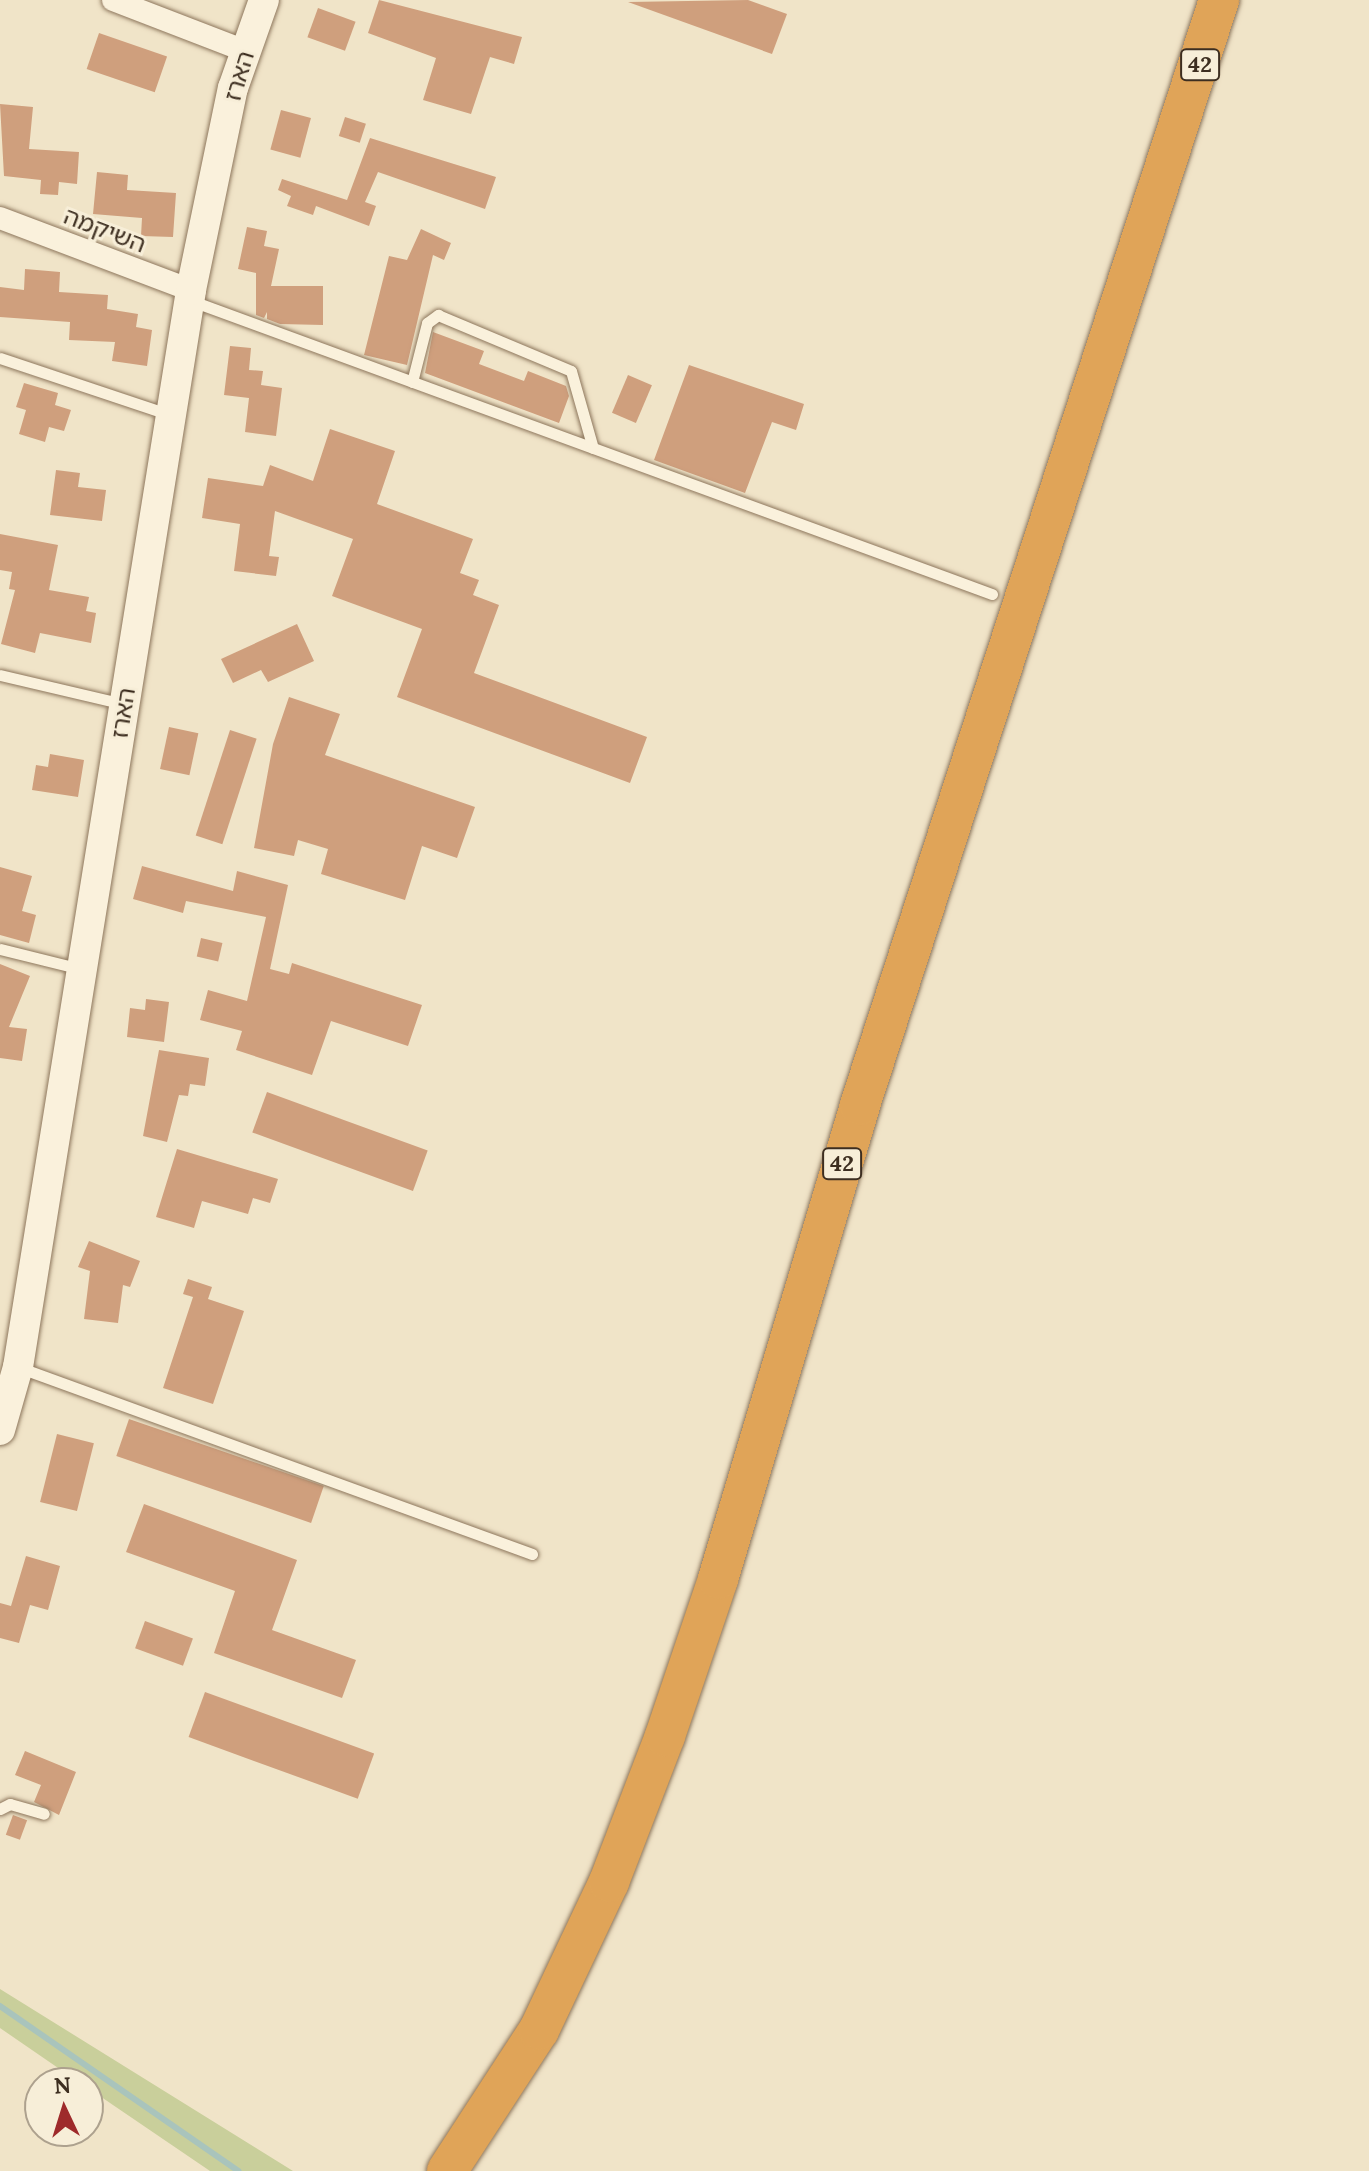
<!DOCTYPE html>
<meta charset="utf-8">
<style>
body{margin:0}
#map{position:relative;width:1369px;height:2171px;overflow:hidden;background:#f0e4c8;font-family:Lora,"Noto Sans Hebrew",serif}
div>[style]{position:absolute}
.green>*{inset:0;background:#c9cf9b}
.stream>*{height:6px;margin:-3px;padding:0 3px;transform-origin:3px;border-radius:3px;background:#a9c4bc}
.building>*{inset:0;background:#cf9f7d;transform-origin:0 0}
.roads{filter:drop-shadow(0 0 2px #8d765c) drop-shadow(0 0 2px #8d765c)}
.lane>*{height:11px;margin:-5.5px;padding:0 5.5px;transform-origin:5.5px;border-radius:5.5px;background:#faf1dc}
.street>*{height:22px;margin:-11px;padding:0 11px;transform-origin:11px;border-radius:11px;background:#faf1dc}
.secondary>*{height:30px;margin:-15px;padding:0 15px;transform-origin:15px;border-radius:15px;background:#faf1dc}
.highway>*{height:40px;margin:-20px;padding:0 20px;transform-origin:20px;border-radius:20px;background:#e0a458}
span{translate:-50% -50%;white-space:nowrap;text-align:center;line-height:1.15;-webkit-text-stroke:6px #f7eed8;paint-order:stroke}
.shield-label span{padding:2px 6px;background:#f7eed8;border:2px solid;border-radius:6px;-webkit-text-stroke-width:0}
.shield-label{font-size:22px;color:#3d2e20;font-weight:700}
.street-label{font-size:24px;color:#3d2e20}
.north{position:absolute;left:24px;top:2067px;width:80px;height:80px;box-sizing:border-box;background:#f7eed8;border:2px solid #ada18e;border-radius:50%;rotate:356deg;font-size:22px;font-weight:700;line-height:32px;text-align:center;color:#3d2e20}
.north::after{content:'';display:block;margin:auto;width:28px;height:36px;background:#9e2a2b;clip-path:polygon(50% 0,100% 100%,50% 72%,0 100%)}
</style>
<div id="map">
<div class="green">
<i style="clip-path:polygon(0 1989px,293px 2171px,210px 2171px,88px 2088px,88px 2083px,80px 2083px,0 2028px)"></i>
</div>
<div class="stream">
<i style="left:0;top:2006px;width:290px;rotate:34.7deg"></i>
</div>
<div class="building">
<i style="clip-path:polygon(379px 0,522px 37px,514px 64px,490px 57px,471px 114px,423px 100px,436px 58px,368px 33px)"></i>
<i style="clip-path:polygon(748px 0,787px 14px,772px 54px,628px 2px)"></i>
<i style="left:318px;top:8px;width:40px;height:31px;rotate:20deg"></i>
<i style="left:99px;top:33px;width:72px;height:38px;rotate:19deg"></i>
<i style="clip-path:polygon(0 104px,33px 107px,29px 149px,79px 152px,77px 184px,59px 182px,58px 195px,40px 194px,41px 180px,4px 176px)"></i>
<i style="left:281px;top:110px;width:31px;height:41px;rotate:15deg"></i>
<i style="left:345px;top:117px;width:22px;height:20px;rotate:18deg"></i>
<i style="clip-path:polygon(370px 138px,496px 177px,485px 209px,378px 172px,365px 202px,376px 206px,369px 226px,316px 206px,313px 215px,287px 206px,291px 196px,278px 190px,282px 179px,347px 200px)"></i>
<i style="clip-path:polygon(97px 172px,128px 175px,127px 190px,176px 193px,173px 237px,141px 236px,142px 218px,93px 214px)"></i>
<i style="clip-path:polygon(247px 227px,267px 231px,264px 246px,279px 249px,271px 286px,323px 286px,323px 325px,280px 324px,267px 319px,267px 312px,264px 318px,256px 315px,256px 273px,238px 269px)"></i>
<i style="clip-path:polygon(421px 229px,451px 243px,444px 260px,433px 255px,407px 365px,364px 355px,389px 256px,407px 260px)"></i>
<i style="clip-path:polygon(25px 269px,60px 272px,59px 292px,108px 295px,107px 309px,138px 314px,136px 327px,152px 330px,147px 366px,112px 361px,115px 342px,69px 340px,70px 322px,0 317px,0 287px,24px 290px)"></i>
<i style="clip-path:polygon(433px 332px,484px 351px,479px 364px,524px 381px,528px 371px,566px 386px,569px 396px,559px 423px,425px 373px)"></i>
<i style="clip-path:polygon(230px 346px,251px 348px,249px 370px,263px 371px,261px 385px,282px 388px,276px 436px,245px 432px,249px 398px,224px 395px)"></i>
<i style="clip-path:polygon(689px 365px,804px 404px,796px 430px,772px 422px,745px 493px,654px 460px)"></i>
<i style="left:628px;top:375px;width:26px;height:41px;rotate:23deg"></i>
<i style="clip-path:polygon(24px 383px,58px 393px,55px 405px,71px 410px,64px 431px,49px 427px,45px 442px,19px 434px,26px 410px,16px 407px)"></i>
<i style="clip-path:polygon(330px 429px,395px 451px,377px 504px,473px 539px,460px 573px,479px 580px,473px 595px,499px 605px,474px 673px,647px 737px,630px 783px,397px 697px,422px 629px,332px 596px,353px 539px,275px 511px,269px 556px,279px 557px,276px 576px,234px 571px,240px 524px,202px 518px,208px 478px,263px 486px,270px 465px,313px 481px)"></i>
<i style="clip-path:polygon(56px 470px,80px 473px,78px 487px,106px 490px,102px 521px,50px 515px)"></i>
<i style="clip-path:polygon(0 534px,58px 545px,49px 590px,89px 597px,86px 611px,96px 613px,91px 643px,40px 633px,35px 653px,1px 644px,15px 590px,9px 589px,12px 572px,0 570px)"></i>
<i style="clip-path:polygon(297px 624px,314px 661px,268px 682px,261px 670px,233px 683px,221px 659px)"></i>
<i style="clip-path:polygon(289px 697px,340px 714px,325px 755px,475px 807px,457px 858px,422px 846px,405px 900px,321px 874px,328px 849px,298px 840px,294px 856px,254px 848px,273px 744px)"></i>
<i style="left:169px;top:727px;width:30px;height:43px;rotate:12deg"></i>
<i style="left:230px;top:730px;width:28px;height:111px;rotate:18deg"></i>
<i style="clip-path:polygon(50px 754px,84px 760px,78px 797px,32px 790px,36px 765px,48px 767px)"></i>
<i style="clip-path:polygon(142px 866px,233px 891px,237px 871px,288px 885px,270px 969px,289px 974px,292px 963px,422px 1005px,408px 1046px,331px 1021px,312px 1075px,236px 1050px,242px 1031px,200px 1020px,208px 990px,247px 1001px,266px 917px,186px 901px,183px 913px,133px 899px)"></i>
<i style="clip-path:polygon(0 867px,32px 876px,22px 911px,36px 915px,29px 943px,0 935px)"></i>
<i style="left:201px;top:938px;width:22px;height:19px;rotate:13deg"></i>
<i style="clip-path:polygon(0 964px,30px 976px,9px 1027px,27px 1029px,22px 1061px,0 1058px)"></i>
<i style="clip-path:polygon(146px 999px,169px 1002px,164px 1042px,127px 1037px,130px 1008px,145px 1010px)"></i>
<i style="clip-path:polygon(159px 1050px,209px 1058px,205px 1086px,190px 1084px,188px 1096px,179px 1095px,167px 1142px,143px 1136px)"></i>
<i style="left:267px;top:1092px;width:171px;height:43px;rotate:20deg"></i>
<i style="clip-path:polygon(177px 1149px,278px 1179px,270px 1203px,253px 1198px,248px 1214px,202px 1201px,194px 1228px,156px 1217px)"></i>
<i style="clip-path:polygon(89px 1241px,140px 1261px,130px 1287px,123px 1285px,118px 1323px,84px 1319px,90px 1271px,78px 1267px)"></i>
<i style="clip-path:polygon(188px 1279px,212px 1287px,208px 1299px,244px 1311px,213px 1404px,163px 1388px,193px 1297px,183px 1294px)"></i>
<i style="left:129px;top:1419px;width:206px;height:39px;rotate:19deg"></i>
<i style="left:57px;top:1434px;width:38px;height:70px;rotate:14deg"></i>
<i style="clip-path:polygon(144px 1504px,297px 1560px,272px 1630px,356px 1660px,342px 1698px,214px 1653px,235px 1591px,126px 1552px)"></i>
<i style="clip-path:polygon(26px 1556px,60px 1566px,48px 1610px,30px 1605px,19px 1643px,0 1638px,0 1603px,11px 1606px)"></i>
<i style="left:145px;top:1621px;width:51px;height:29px;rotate:20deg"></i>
<i style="left:205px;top:1692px;width:180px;height:48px;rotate:20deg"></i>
<i style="clip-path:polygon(25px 1751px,76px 1772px,59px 1815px,34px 1802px,41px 1785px,15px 1775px)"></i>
<i style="left:13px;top:1815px;width:15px;height:21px;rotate:20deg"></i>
</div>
<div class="roads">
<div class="lane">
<i style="left:192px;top:301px;width:852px;rotate:20.12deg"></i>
<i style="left:0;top:358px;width:179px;rotate:18.5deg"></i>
<i style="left:412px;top:382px;width:61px;rotate:-75.7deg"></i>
<i style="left:427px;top:323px;width:14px;rotate:-36deg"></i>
<i style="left:438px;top:315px;width:144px;rotate:22.8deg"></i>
<i style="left:571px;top:371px;width:80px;rotate:74.1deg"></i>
<i style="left:0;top:675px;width:127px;rotate:13.2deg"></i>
<i style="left:0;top:949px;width:83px;rotate:13.9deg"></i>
<i style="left:18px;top:1367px;width:547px;rotate:19.99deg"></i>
<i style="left:0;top:1809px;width:11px;rotate:-27deg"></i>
<i style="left:10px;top:1804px;width:35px;rotate:16deg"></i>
</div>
<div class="street">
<i style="left:113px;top:0;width:142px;rotate:21.1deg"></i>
<i style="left:0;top:218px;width:204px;rotate:20.7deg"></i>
</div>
<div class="secondary">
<i style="left:0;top:1430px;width:66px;rotate:-74.1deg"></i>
<i style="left:18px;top:1367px;width:1091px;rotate:-80.87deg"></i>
<i style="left:191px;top:290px;width:206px;rotate:-78.3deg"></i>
<i style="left:233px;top:88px;width:93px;rotate:-70.6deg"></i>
</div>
<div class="highway">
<i style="left:447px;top:2171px;width:168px;rotate:-56.9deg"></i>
<i style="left:539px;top:2030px;width:164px;rotate:-64.7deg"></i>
<i style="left:609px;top:1882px;width:156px;rotate:-69deg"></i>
<i style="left:665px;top:1736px;width:166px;rotate:-71.3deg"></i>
<i style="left:718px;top:1579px;width:495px;rotate:-73.3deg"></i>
<i style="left:860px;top:1105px;width:1162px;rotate:-72deg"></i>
</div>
</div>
<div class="shield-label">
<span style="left:1200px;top:65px">42</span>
<span style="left:842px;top:1164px">42</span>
</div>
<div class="street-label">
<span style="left:239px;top:76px;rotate:-73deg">הארז</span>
<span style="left:105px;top:230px;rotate:21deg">השיקמה</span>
<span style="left:123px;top:713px;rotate:-81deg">הארז</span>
</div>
<div class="north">N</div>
</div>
